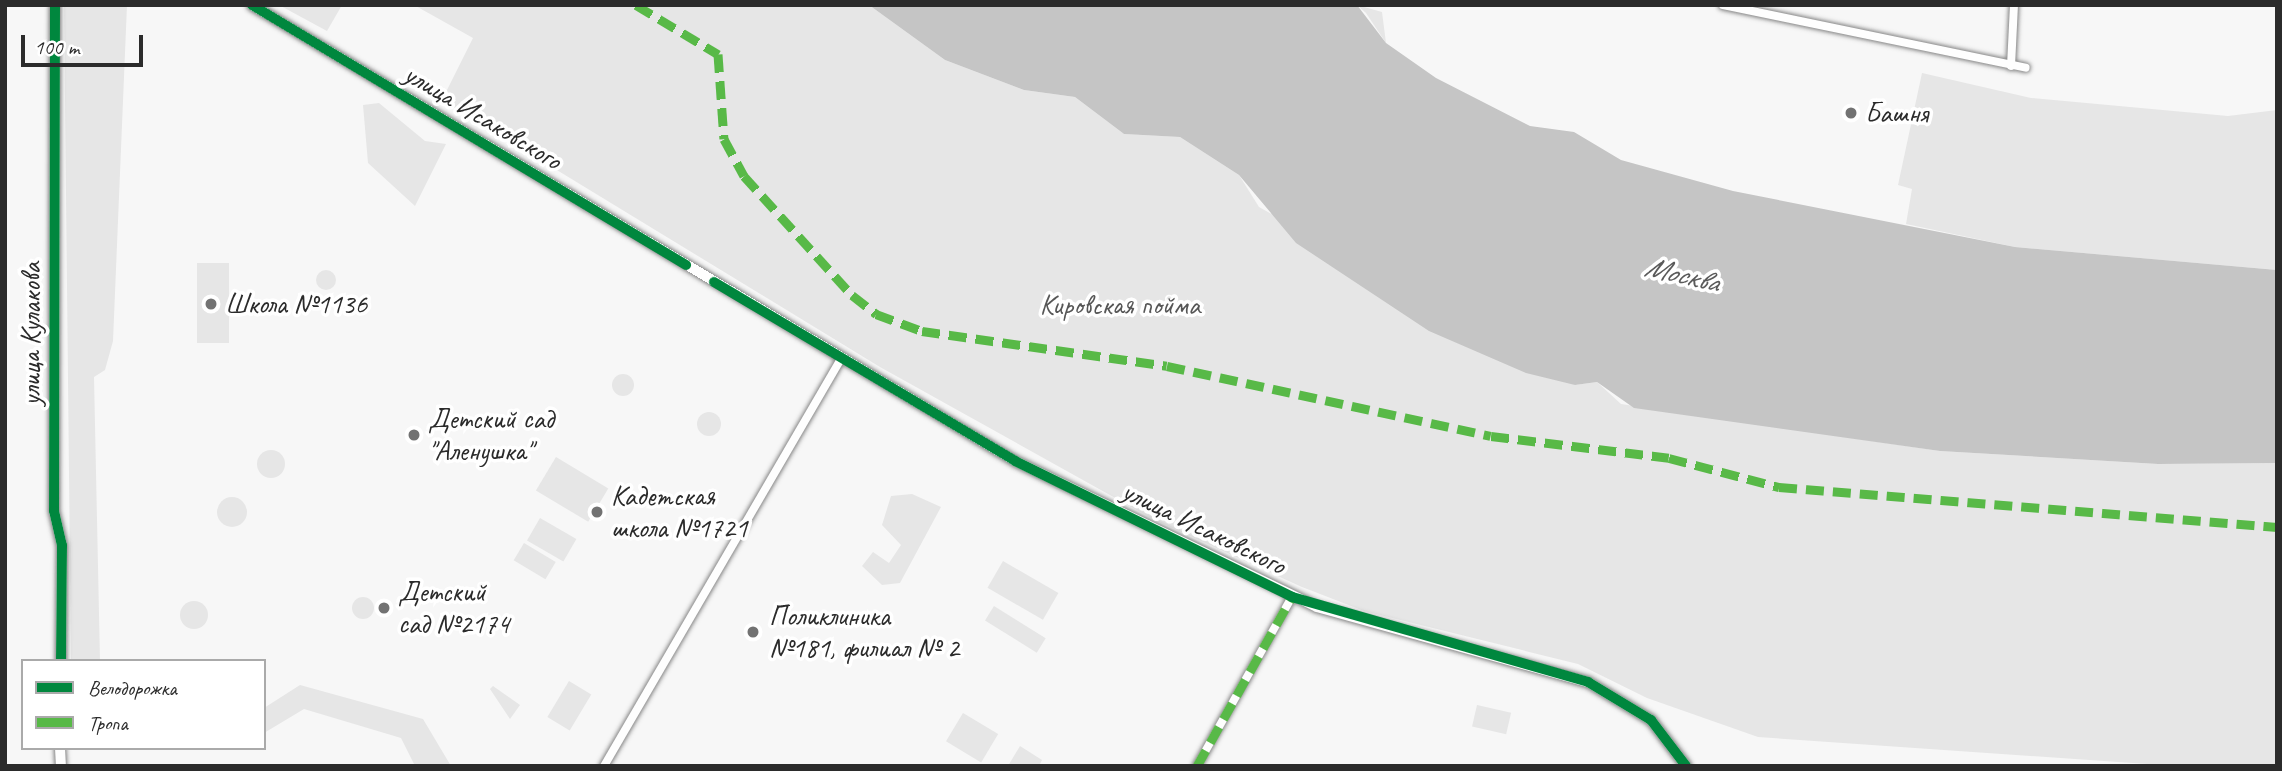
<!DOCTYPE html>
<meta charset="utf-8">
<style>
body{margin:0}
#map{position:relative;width:2282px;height:771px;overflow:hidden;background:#f7f7f7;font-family:Caveat,sans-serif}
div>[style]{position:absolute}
.green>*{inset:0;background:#e6e6e6;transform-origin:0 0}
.round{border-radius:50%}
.water>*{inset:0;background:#c5c5c5}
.roads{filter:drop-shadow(0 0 2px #878787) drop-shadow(0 0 2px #878787)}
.minor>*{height:8px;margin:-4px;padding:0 4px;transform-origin:4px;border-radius:4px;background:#fefefe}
.tertiary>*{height:10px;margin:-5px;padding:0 5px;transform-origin:5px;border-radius:5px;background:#fefefe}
.quiet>*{height:9px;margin-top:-4.5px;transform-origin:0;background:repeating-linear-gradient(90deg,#58b947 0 18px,transparent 0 27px)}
.cycleway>*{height:10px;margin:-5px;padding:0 5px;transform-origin:5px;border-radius:5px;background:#00873e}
.dots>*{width:19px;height:19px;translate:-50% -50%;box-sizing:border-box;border:4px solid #fff;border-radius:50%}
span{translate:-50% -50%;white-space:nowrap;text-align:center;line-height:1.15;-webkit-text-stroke:7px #fff;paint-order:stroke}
.poi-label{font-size:28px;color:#2b2b2b}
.left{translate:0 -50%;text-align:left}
.street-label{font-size:28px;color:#2b2b2b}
.park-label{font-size:28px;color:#565656}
.water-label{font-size:30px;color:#5a5a5a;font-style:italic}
.frame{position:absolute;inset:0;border:7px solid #2b2b2b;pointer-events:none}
.legend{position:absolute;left:21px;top:659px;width:245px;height:91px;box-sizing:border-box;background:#fff;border:2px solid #aaa;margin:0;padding:9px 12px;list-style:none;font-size:21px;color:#2b2b2b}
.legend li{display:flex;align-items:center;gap:14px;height:35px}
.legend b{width:35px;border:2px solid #aaa}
.scale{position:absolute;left:21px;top:35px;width:122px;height:32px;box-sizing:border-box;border:4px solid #2b2b2b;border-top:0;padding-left:9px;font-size:21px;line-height:24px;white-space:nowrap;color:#2b2b2b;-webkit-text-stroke:5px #fff;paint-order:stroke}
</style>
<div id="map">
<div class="green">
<i style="clip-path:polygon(64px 5px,127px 5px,113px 341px,105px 370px,94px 377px,100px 661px,71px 661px)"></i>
<i style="clip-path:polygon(279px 5px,342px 5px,327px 31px)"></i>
<i style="clip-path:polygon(414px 5px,869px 5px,945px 60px,1024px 90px,1075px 97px,1124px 134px,1180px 137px,1239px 175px,1259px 207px,1575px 385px,1597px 382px,1621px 404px,1940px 451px,2158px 464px,2277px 463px,2277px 766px,2147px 764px,1758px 737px,1647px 698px,1578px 664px,1364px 611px,1302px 587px,1153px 519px,880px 367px,442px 100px,473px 38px)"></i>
<i style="clip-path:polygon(1357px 5px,1382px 12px,1386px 43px,1366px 13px)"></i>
<i style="clip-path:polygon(1922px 73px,2031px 98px,2228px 116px,2277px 110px,2277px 270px,2015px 247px,1906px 224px,1912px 189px,1898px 185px)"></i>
<i style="clip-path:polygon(379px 103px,425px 141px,446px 144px,415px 206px,368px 163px,363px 105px)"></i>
<i style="left:197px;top:263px;width:32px;height:80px"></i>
<i class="round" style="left:316px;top:270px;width:20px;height:20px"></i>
<i class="round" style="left:612px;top:374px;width:22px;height:22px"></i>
<i class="round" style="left:697px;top:412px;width:24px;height:24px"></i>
<i class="round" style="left:257px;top:450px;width:28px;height:28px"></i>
<i style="left:556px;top:457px;width:61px;height:39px;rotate:31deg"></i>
<i style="clip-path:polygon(912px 494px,941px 507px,900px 583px,882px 585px,862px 566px,873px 552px,889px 563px,901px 545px,882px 525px,891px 496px)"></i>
<i class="round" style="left:217px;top:497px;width:30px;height:30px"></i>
<i style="left:540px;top:518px;width:42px;height:26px;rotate:30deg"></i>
<i style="left:524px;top:543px;width:37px;height:20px;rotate:31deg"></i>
<i style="left:1003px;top:561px;width:64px;height:31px;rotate:30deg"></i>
<i class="round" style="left:352px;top:597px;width:22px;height:22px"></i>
<i class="round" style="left:180px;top:601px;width:28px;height:28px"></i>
<i style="left:994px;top:606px;width:61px;height:17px;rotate:32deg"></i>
<i style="left:569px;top:681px;width:26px;height:42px;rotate:31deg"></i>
<i style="clip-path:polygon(300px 685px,423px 719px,451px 766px,415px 766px,401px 738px,304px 709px,264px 733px,264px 708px)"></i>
<i style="clip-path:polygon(493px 686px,520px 705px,510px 719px,490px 689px)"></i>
<i style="left:1477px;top:705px;width:35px;height:22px;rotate:13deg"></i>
<i style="left:963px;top:713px;width:41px;height:33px;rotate:31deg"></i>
<i style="clip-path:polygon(1020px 746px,1042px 760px,1039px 766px,1008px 766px)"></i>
</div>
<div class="water">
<i style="clip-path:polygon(869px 5px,1357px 5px,1386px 43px,1436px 78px,1530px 126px,1574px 132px,1621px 160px,1733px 191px,2015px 247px,2277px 270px,2277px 463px,2158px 464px,1940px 451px,1634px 408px,1597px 382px,1575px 385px,1526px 373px,1429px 331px,1296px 243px,1239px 175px,1180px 137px,1124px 134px,1075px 97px,1024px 90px,945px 60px)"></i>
</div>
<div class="roads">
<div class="minor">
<i style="left:1723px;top:5px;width:309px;rotate:11.7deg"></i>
<i style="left:2011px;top:66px;width:61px;rotate:-87.2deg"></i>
<i style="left:604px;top:766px;width:473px;rotate:-59.8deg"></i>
<i style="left:1197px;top:766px;width:194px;rotate:-60.7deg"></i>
</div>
<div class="tertiary">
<i style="left:55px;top:5px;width:506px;rotate:90.11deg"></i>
<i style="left:54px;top:511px;width:35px;rotate:77deg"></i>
<i style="left:62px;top:545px;width:116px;rotate:90.5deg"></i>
<i style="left:252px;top:5px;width:889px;rotate:30.86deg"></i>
<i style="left:1015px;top:461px;width:335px;rotate:25.8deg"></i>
<i style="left:1317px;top:607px;width:281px;rotate:15.5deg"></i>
<i style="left:1588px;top:682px;width:74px;rotate:31.1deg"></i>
<i style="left:1651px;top:720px;width:58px;rotate:52.7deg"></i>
<i style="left:60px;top:748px;width:18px;rotate:87deg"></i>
</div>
</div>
<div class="quiet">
<i style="left:636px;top:5px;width:96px;rotate:30.9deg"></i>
<i style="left:718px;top:54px;width:85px;rotate:86deg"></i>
<i style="left:724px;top:139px;width:42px;rotate:61.6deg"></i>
<i style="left:744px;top:176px;width:161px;rotate:47.8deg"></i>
<i style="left:852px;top:295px;width:31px;rotate:38deg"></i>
<i style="left:876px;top:314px;width:49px;rotate:20.3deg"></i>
<i style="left:922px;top:331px;width:247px;rotate:8.1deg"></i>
<i style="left:1167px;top:366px;width:331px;rotate:12.2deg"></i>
<i style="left:1491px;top:436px;width:179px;rotate:7deg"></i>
<i style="left:1669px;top:458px;width:114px;rotate:14.8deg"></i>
<i style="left:1779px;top:487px;width:500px;rotate:4.6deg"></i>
<i style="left:1197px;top:766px;width:194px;rotate:-60.7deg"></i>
</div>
<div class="cycleway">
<i style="left:55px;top:5px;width:506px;rotate:90.11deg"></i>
<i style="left:54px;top:511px;width:35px;rotate:77deg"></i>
<i style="left:62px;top:545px;width:116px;rotate:90.5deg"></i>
<i style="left:252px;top:5px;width:506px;rotate:30.92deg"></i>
<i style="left:714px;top:282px;width:350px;rotate:30.7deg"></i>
<i style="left:1015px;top:461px;width:309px;rotate:26.1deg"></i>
<i style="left:1292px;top:597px;width:308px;rotate:16deg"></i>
<i style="left:1588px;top:682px;width:74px;rotate:31.1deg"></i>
<i style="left:1651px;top:720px;width:58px;rotate:52.7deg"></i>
</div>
<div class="dots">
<i style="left:1851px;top:113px;background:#727272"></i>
<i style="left:211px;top:304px;background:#727272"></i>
<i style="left:414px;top:435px;background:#727272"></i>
<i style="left:597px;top:512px;background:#727272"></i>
<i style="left:384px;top:608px;background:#727272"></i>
<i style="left:753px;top:632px;background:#727272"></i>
</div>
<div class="poi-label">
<span class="left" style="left:1865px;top:113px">Башня</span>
<span class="left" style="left:225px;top:304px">Школа №1136</span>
<span class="left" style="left:428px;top:435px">Детский сад<br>"Аленушка"</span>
<span class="left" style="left:611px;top:512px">Кадетская<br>школа №1721</span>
<span class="left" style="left:398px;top:608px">Детский<br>сад №2174</span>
<span class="left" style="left:769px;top:632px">Поликлиника<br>№181, филиал № 2</span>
</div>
<div class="street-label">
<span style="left:483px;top:117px;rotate:31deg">улица Исаковского</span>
<span style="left:31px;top:334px;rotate:-90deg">улица Кулакова</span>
<span style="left:1204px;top:528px;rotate:26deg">улица Исаковского</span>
</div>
<div class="park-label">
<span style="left:1120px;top:305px">Кировская пойма</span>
</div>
<div class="water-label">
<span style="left:1682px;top:274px;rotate:13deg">Москва</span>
</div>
<div class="frame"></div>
<ul class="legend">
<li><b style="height:9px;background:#00873e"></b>Велодорожка</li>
<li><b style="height:9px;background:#58b947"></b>Тропа</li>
</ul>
<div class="scale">100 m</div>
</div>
